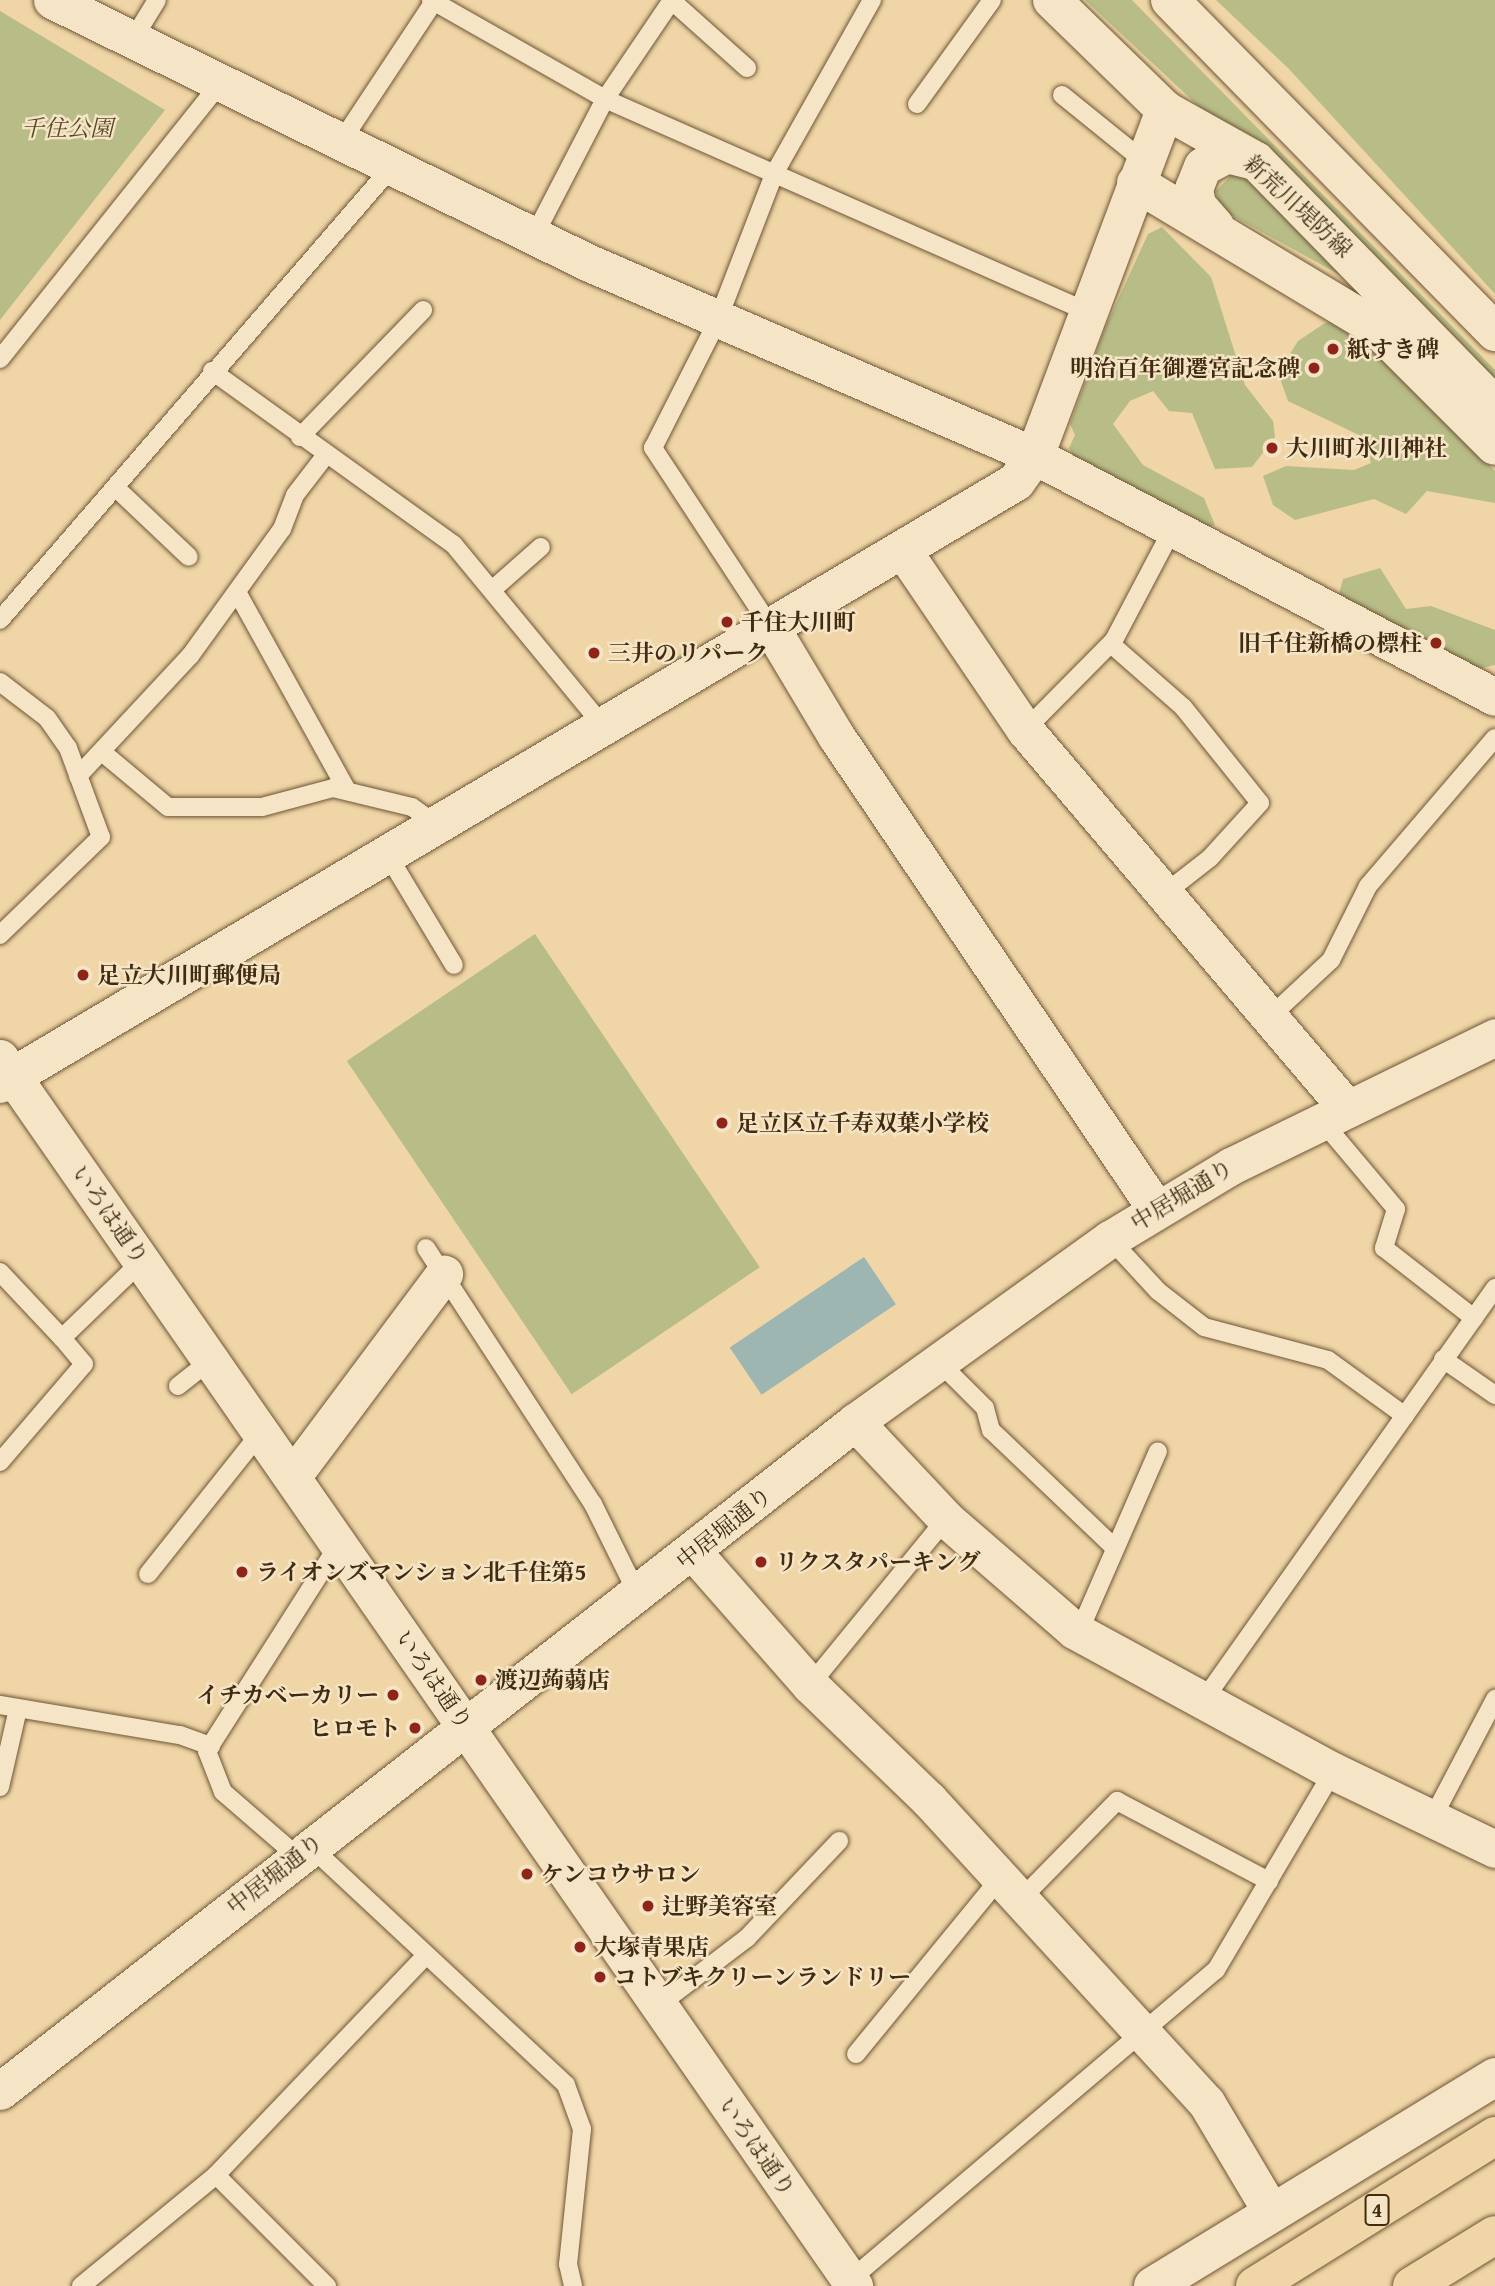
<!DOCTYPE html>
<meta charset="utf-8">
<style>
body{margin:0}
#map{position:relative;width:1495px;height:2286px;overflow:hidden;background:#f0d5a6;font-family:"Gentium Book Plus","Noto Serif JP",serif}
div>[style]{position:absolute}
.green>*{inset:0;background:#b8bd87;transform-origin:0 0}
.water>*{inset:0;background:#9eb6b1;transform-origin:0 0}
.roads{filter:drop-shadow(0 0 2px #6e5636) drop-shadow(0 0 2px #6e5636)}
.lane>*{height:18px;margin:-9px;padding:0 9px;transform-origin:9px;border-radius:9px;background:#f5e4c5}
.street>*{height:37px;margin:-18.5px;padding:0 18.5px;transform-origin:18.5px;border-radius:18.5px;background:#f5e4c5}
.secondary>*{height:38px;margin:-19px;padding:0 19px;transform-origin:19px;border-radius:19px;background:#f5e4c5}
.highway>*{height:38px;margin:-19px;padding:0 19px;transform-origin:19px;border-radius:19px;background:#f0d5a6}
.dots>*{width:19px;height:19px;translate:-50% -50%;box-sizing:border-box;border:4px solid #f5e4c5;border-radius:50%}
span{translate:-50% -50%;white-space:nowrap;text-align:center;line-height:1.15;-webkit-text-stroke:5px #f5e4c5;paint-order:stroke}
.shield-label span{padding:2px 5px;background:#f5e4c5;border:2px solid;border-radius:5px;-webkit-text-stroke-width:0}
.shield-label{font-size:21px;color:#422c11;font-weight:700}
.park-label{font-size:23px;color:#5a4929;font-style:italic}
.street-label{font-size:23px;color:#422c11}
.poi-label{font-size:23px;color:#422c11;font-weight:700}
.left{translate:0 -50%;text-align:left}
.right{translate:-100% -50%;text-align:right}
</style>
<div id="map">
<div class="green">
<i style="clip-path:polygon(1085px 0,1132px 0,1495px 370px,1495px 383px)"></i>
<i style="clip-path:polygon(1216px 0,1495px 0,1495px 294px,1289px 69px)"></i>
<i style="clip-path:polygon(0 11px,165px 110px,0 320px)"></i>
<i style="clip-path:polygon(1237px 169px,1362px 287px,1220px 209px,1216px 191px)"></i>
<i style="clip-path:polygon(1162px 227px,1211px 277px,1245px 385px,1273px 421px,1275px 437px,1252px 467px,1215px 469px,1192px 413px,1169px 411px,1153px 391px,1130px 401px,1113px 424px,1143px 465px,1204px 498px,1215px 525px,1204px 528px,1080px 466px,1069px 448px,1075px 435px,1070px 424px,1105px 328px,1148px 234px)"></i>
<i style="clip-path:polygon(1345px 320px,1495px 471px,1495px 503px,1427px 491px,1406px 514px,1374px 499px,1295px 520px,1273px 505px,1263px 476px,1286px 466px,1354px 470px,1371px 463px,1363px 437px,1288px 401px,1278px 373px,1298px 341px,1325px 323px)"></i>
<i style="clip-path:polygon(1380px 568px,1406px 609px,1431px 606px,1495px 630px,1495px 665px,1473px 670px,1338px 598px,1343px 579px)"></i>
<i style="left:535px;top:934px;width:402px;height:227px;rotate:56deg"></i>
</div>
<div class="water">
<i style="left:864px;top:1257px;width:57px;height:162px;rotate:56deg"></i>
</div>
<div class="roads">
<div class="lane">
<i style="left:431px;top:0;width:200px;rotate:29.6deg"></i>
<i style="left:605px;top:99px;width:528px;rotate:23.8deg"></i>
<i style="left:671px;top:0;width:102px;rotate:41.8deg"></i>
<i style="left:135px;top:36px;width:42px;rotate:-58.6deg"></i>
<i style="left:1062px;top:95px;width:107px;rotate:38.9deg"></i>
<i style="left:917px;top:104px;width:128px;rotate:-54.2deg"></i>
<i style="left:343px;top:139px;width:167px;rotate:-56.5deg"></i>
<i style="left:533px;top:238px;width:157px;rotate:-62.6deg"></i>
<i style="left:605px;top:99px;width:120px;rotate:-55.9deg"></i>
<i style="left:0;top:359px;width:354px;rotate:-51.4deg"></i>
<i style="left:212px;top:371px;width:298px;rotate:35.7deg"></i>
<i style="left:454px;top:545px;width:236px;rotate:50.5deg"></i>
<i style="left:300px;top:437px;width:177px;rotate:-45.9deg"></i>
<i style="left:116px;top:488px;width:100px;rotate:43.4deg"></i>
<i style="left:492px;top:590px;width:65px;rotate:-41.3deg"></i>
<i style="left:237px;top:592px;width:225px;rotate:61deg"></i>
<i style="left:0;top:620px;width:598px;rotate:-49.14deg"></i>
<i style="left:772px;top:629px;width:217px;rotate:-123.3deg"></i>
<i style="left:653px;top:448px;width:141px;rotate:-63.1deg"></i>
<i style="left:717px;top:322px;width:159px;rotate:-68.9deg"></i>
<i style="left:774px;top:174px;width:200px;rotate:-60.6deg"></i>
<i style="left:1111px;top:644px;width:96px;rotate:41.2deg"></i>
<i style="left:1183px;top:707px;width:123px;rotate:51.3deg"></i>
<i style="left:1260px;top:803px;width:74px;rotate:132.3deg"></i>
<i style="left:1210px;top:858px;width:58px;rotate:142deg"></i>
<i style="left:0;top:682px;width:59px;rotate:37.5deg"></i>
<i style="left:47px;top:718px;width:37px;rotate:55deg"></i>
<i style="left:68px;top:748px;width:95px;rotate:69.7deg"></i>
<i style="left:101px;top:837px;width:141px;rotate:135.9deg"></i>
<i style="left:1025px;top:730px;width:127px;rotate:-45.3deg"></i>
<i style="left:1114px;top:640px;width:124px;rotate:-62.2deg"></i>
<i style="left:102px;top:752px;width:86px;rotate:39.8deg"></i>
<i style="left:168px;top:807px;width:94px"></i>
<i style="left:262px;top:807px;width:73px;rotate:-15deg"></i>
<i style="left:333px;top:788px;width:81px;rotate:13.5deg"></i>
<i style="left:412px;top:807px;width:32px;rotate:36deg"></i>
<i style="left:78px;top:776px;width:164px;rotate:-47deg"></i>
<i style="left:190px;top:656px;width:157px;rotate:-54.1deg"></i>
<i style="left:282px;top:529px;width:36px;rotate:-69deg"></i>
<i style="left:295px;top:495px;width:49px;rotate:-52.4deg"></i>
<i style="left:389px;top:857px;width:126px;rotate:59deg"></i>
<i style="left:1272px;top:1015px;width:81px;rotate:-43deg"></i>
<i style="left:1331px;top:960px;width:83px;rotate:-63.4deg"></i>
<i style="left:1368px;top:886px;width:195px;rotate:-49.4deg"></i>
<i style="left:1322px;top:1121px;width:115px;rotate:49.9deg"></i>
<i style="left:1396px;top:1209px;width:41px;rotate:107.1deg"></i>
<i style="left:1384px;top:1248px;width:114px;rotate:37.9deg"></i>
<i style="left:1110px;top:1239px;width:71px;rotate:47.3deg"></i>
<i style="left:1158px;top:1291px;width:58px;rotate:38deg"></i>
<i style="left:1204px;top:1327px;width:128px;rotate:14.9deg"></i>
<i style="left:1328px;top:1360px;width:95px;rotate:36deg"></i>
<i style="left:426px;top:1248px;width:306px;rotate:56.9deg"></i>
<i style="left:593px;top:1504px;width:104px;rotate:63.7deg"></i>
<i style="left:0;top:1272px;width:91px;rotate:46.8deg"></i>
<i style="left:62px;top:1338px;width:111px;rotate:-43.9deg"></i>
<i style="left:1443px;top:1359px;width:63px;rotate:34.7deg"></i>
<i style="left:939px;top:1362px;width:65px;rotate:45deg"></i>
<i style="left:985px;top:1408px;width:23px;rotate:75deg"></i>
<i style="left:991px;top:1430px;width:171px;rotate:43.6deg"></i>
<i style="left:178px;top:1386px;width:42px;rotate:-38.2deg"></i>
<i style="left:0;top:1462px;width:129px;rotate:-49.4deg"></i>
<i style="left:84px;top:1364px;width:34px;rotate:-130deg"></i>
<i style="left:148px;top:1574px;width:181px;rotate:-51.5deg"></i>
<i style="left:1079px;top:1632px;width:197px;rotate:-66.4deg"></i>
<i style="left:810px;top:1685px;width:215px;rotate:-50.7deg"></i>
<i style="left:1203px;top:1701px;width:506px;rotate:-54.74deg"></i>
<i style="left:0;top:1705px;width:182px;rotate:9.5deg"></i>
<i style="left:180px;top:1735px;width:33px;rotate:20deg"></i>
<i style="left:0;top:1787px;width:80px;rotate:-77deg"></i>
<i style="left:1432px;top:1819px;width:136px;rotate:-62.3deg"></i>
<i style="left:310px;top:1846px;width:350px;rotate:43deg"></i>
<i style="left:566px;top:2085px;width:47px;rotate:70deg"></i>
<i style="left:582px;top:2129px;width:136px;rotate:95.9deg"></i>
<i style="left:568px;top:2264px;width:23px;rotate:77deg"></i>
<i style="left:297px;top:1856px;width:98px;rotate:-139.1deg"></i>
<i style="left:223px;top:1792px;width:44px;rotate:-111.3deg"></i>
<i style="left:207px;top:1751px;width:244px;rotate:-57.5deg"></i>
<i style="left:1020px;top:1900px;width:139px;rotate:-45.6deg"></i>
<i style="left:1117px;top:1801px;width:172px;rotate:27.8deg"></i>
<i style="left:659px;top:2005px;width:111px;rotate:-37.3deg"></i>
<i style="left:747px;top:1938px;width:134px;rotate:-46.5deg"></i>
<i style="left:856px;top:2054px;width:227px;rotate:-50.7deg"></i>
<i style="left:216px;top:2175px;width:157px;rotate:45deg"></i>
<i style="left:850px;top:2280px;width:480px;rotate:-40.3deg"></i>
<i style="left:1216px;top:1970px;width:231px;rotate:-59.5deg"></i>
<i style="left:81px;top:2286px;width:175px;rotate:-39.4deg"></i>
<i style="left:216px;top:2175px;width:304px;rotate:-46.3deg"></i>
</div>
<div class="street">
<i style="left:52px;top:0;width:596px;rotate:26.09deg"></i>
<i style="left:587px;top:262px;width:488px;rotate:23.4deg"></i>
<i style="left:1035px;top:456px;width:519px;rotate:27.65deg"></i>
<i style="left:904px;top:552px;width:215px;rotate:55.8deg"></i>
<i style="left:1025px;top:730px;width:497px;rotate:49.6deg"></i>
<i style="left:772px;top:629px;width:125px;rotate:59.1deg"></i>
<i style="left:836px;top:736px;width:571px;rotate:55.92deg"></i>
<i style="left:0;top:1058px;width:1496px;rotate:55.18deg"></i>
<i style="left:855px;top:1422px;width:133px;rotate:46.8deg"></i>
<i style="left:946px;top:1519px;width:169px;rotate:40.9deg"></i>
<i style="left:1074px;top:1630px;width:295px;rotate:28.6deg"></i>
<i style="left:1333px;top:1771px;width:180px;rotate:25.7deg"></i>
<i style="left:292px;top:1477px;width:254px;rotate:-53.2deg"></i>
<i style="left:694px;top:1553px;width:176px;rotate:48.7deg"></i>
<i style="left:810px;top:1685px;width:165px;rotate:44deg"></i>
<i style="left:929px;top:1800px;width:410px;rotate:47.5deg"></i>
<i style="left:1206px;top:2102px;width:129px;rotate:59.3deg"></i>
<i style="left:0;top:2091px;width:1086px;rotate:-38.04deg"></i>
<i style="left:855px;top:1422px;width:314px;rotate:-35.7deg"></i>
<i style="left:1110px;top:1239px;width:141px;rotate:-31.1deg"></i>
<i style="left:1231px;top:1166px;width:294px;rotate:-26deg"></i>
</div>
<div class="secondary">
<i style="left:1052px;top:0;width:158px;rotate:44.2deg"></i>
<i style="left:1165px;top:110px;width:104px;rotate:29.3deg"></i>
<i style="left:1256px;top:161px;width:342px;rotate:45.7deg"></i>
<i style="left:1170px;top:0;width:465px;rotate:45.6deg"></i>
<i style="left:1136px;top:183px;width:280px;rotate:31deg"></i>
<i style="left:1376px;top:327px;width:168px;rotate:45deg"></i>
<i style="left:1215px;top:226px;width:28px;rotate:-131deg"></i>
<i style="left:1197px;top:205px;width:16px;rotate:-101deg"></i>
<i style="left:1194px;top:189px;width:24px;rotate:-68deg"></i>
<i style="left:1203px;top:167px;width:27px;rotate:-28deg"></i>
<i style="left:1227px;top:154px;width:29px;rotate:14deg"></i>
<i style="left:0;top:1084px;width:1181px;rotate:-30.65deg"></i>
<i style="left:1016px;top:482px;width:32px;rotate:-54deg"></i>
<i style="left:1035px;top:456px;width:370px;rotate:-69.4deg"></i>
<i style="left:1153px;top:2286px;width:401px;rotate:-31.4deg"></i>
</div>
<div class="highway">
<i style="left:1255px;top:2286px;width:283px;rotate:-32deg"></i>
<i style="left:1412px;top:2286px;width:97px;rotate:-31.6deg"></i>
</div>
</div>
<div class="dots">
<i style="left:1333px;top:349px;background:#8f2418"></i>
<i style="left:1314px;top:368px;background:#8f2418"></i>
<i style="left:1272px;top:448px;background:#8f2418"></i>
<i style="left:727px;top:622px;background:#8f2418"></i>
<i style="left:1436px;top:643px;background:#8f2418"></i>
<i style="left:594px;top:653px;background:#8f2418"></i>
<i style="left:83px;top:975px;background:#8f2418"></i>
<i style="left:722px;top:1123px;background:#8f2418"></i>
<i style="left:761px;top:1562px;background:#8f2418"></i>
<i style="left:242px;top:1572px;background:#8f2418"></i>
<i style="left:481px;top:1680px;background:#8f2418"></i>
<i style="left:393px;top:1695px;background:#8f2418"></i>
<i style="left:415px;top:1728px;background:#8f2418"></i>
<i style="left:527px;top:1874px;background:#8f2418"></i>
<i style="left:648px;top:1906px;background:#8f2418"></i>
<i style="left:580px;top:1947px;background:#8f2418"></i>
<i style="left:600px;top:1977px;background:#8f2418"></i>
</div>
<div class="shield-label">
<span style="left:1377px;top:2210px">4</span>
</div>
<div class="park-label">
<span style="left:67px;top:128px">千住公園</span>
</div>
<div class="street-label">
<span style="left:1298px;top:206px;rotate:43deg">新荒川堤防線</span>
<span style="left:1182px;top:1195px;rotate:-31deg">中居堀通り</span>
<span style="left:110px;top:1215px;rotate:55deg">いろは通り</span>
<span style="left:724px;top:1528px;rotate:-39deg">中居堀通り</span>
<span style="left:434px;top:1680px;rotate:55deg">いろは通り</span>
<span style="left:275px;top:1874px;rotate:-38deg">中居堀通り</span>
<span style="left:757px;top:2147px;rotate:55deg">いろは通り</span>
</div>
<div class="poi-label">
<span class="left" style="left:1347px;top:349px">紙すき碑</span>
<span class="right" style="left:1300px;top:368px">明治百年御遷宮記念碑</span>
<span class="left" style="left:1286px;top:448px">大川町氷川神社</span>
<span class="left" style="left:741px;top:622px">千住大川町</span>
<span class="right" style="left:1422px;top:643px">旧千住新橋の標柱</span>
<span class="left" style="left:608px;top:653px">三井のリパーク</span>
<span class="left" style="left:97px;top:975px">足立大川町郵便局</span>
<span class="left" style="left:736px;top:1123px">足立区立千寿双葉小学校</span>
<span class="left" style="left:775px;top:1562px">リクスタパーキング</span>
<span class="left" style="left:256px;top:1572px">ライオンズマンション北千住第5</span>
<span class="left" style="left:495px;top:1680px">渡辺蒟蒻店</span>
<span class="right" style="left:379px;top:1695px">イチカベーカリー</span>
<span class="right" style="left:401px;top:1728px">ヒロモト</span>
<span class="left" style="left:541px;top:1874px">ケンコウサロン</span>
<span class="left" style="left:662px;top:1906px">辻野美容室</span>
<span class="left" style="left:594px;top:1947px">大塚青果店</span>
<span class="left" style="left:614px;top:1977px">コトブキクリーンランドリー</span>
</div>
</div>
